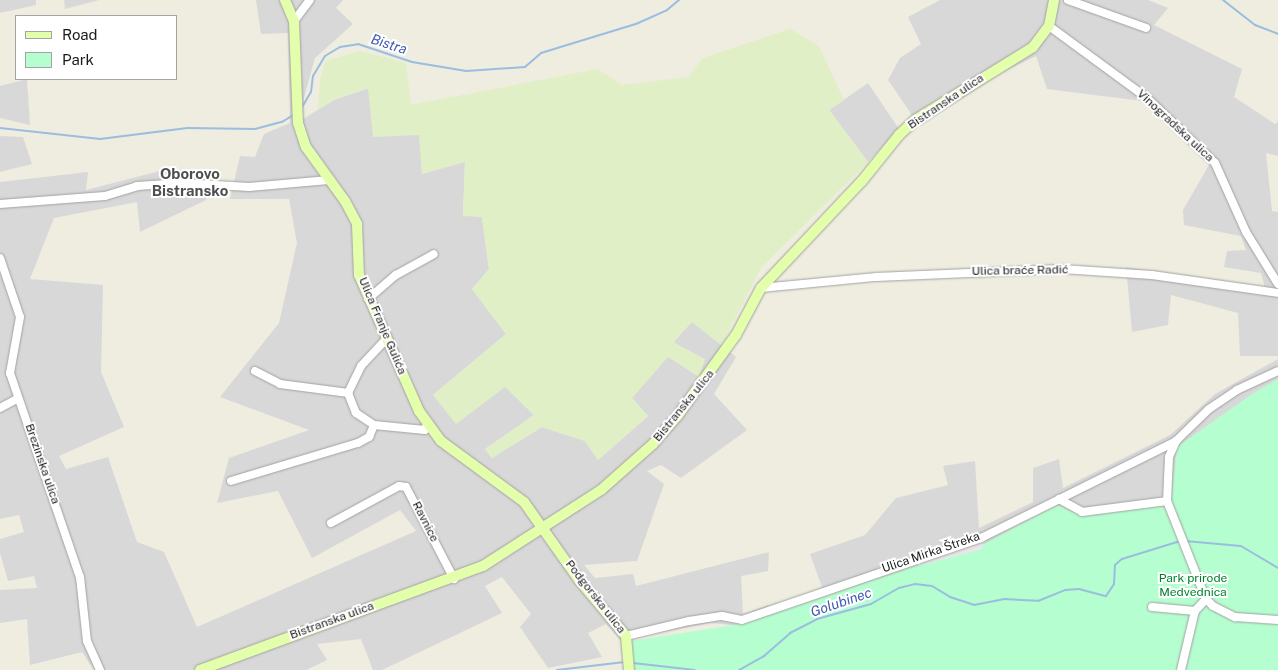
<!DOCTYPE html>
<meta charset="utf-8">
<style>
body{margin:0}
#map{position:relative;width:1278px;height:670px;overflow:hidden;background:#eeeddf;font-family:"Public Sans",sans-serif}
div>[style]{position:absolute}
.residential>*{inset:0;background:#d9d8d8}
.farmland>*{inset:0;background:#e1efc7}
.park>*{inset:0;background:#b5fecf}
.parking>*{inset:0;background:#e7e7e7}
.stream>*{height:2px;margin:-1px;padding:0 1px;transform-origin:1px;border-radius:1px;background:#9abde0}
.roads{filter:drop-shadow(0 0 1px #a2a2a2) drop-shadow(0 0 1px #a2a2a2)}
.street>*{height:8px;margin:-4px;padding:0 4px;transform-origin:4px;border-radius:4px;background:#fff}
.secondary>*{height:10px;margin:-5px;padding:0 5px;transform-origin:5px;border-radius:5px;background:#e4ffac}
span{translate:-50% -50%;white-space:nowrap;text-align:center;line-height:1.15;-webkit-text-stroke:4px #fff;paint-order:stroke}
.street-label{font-size:12px;color:#1b1b1b}
.park-label{font-size:12px;color:#02802e}
.water-label{font-size:14px;color:#405ab1;font-style:italic}
.quarter-label{font-size:15px;color:#4e4e4e;font-weight:700}
.legend{position:absolute;left:15px;top:15px;width:162px;height:65px;box-sizing:border-box;background:#fff;border:1px solid #a4a4a4;margin:0;padding:6px 9px;list-style:none;font-size:15px;color:#1b1b1b}
.legend li{display:flex;align-items:center;gap:10px;height:25px}
.legend b{width:25px;border:1px solid #a4a4a4}
</style>
<div id="map">
<div class="residential">
<i style="clip-path:polygon(0 0,36px 0,36px 5px,0 13px)"></i>
<i style="clip-path:polygon(64px 0,99px 0,65px 9px)"></i>
<i style="clip-path:polygon(256px 0,343px 0,336px 8px,353px 24px,315px 58px,304px 98px,303px 119px,334px 100px,369px 88px,420px 134px,422px 174px,465px 161px,463px 215px,482px 217px,489px 269px,472px 289px,506px 334px,433px 395px,506px 387px,534px 415px,485px 449px,492px 458px,542px 427px,585px 441px,598px 460px,648px 416px,632px 398px,668px 356px,699px 377px,673px 343px,692px 321px,736px 357px,714px 394px,747px 430px,681px 478px,661px 465px,647px 471px,664px 484px,637px 561px,584px 565px,595px 578px,633px 574px,636px 586px,769px 552px,768px 571px,741px 576px,743px 614px,768px 605px,788px 631px,711px 623px,620px 640px,606px 624px,588px 633px,602px 657px,548px 668px,520px 627px,531px 614px,502px 577px,485px 586px,502px 613px,382px 670px,373px 670px,361px 639px,317px 644px,327px 660px,306px 670px,94px 670px,82px 652px,30px 665px,27px 619px,0 623px,0 590px,37px 588px,34px 576px,8px 581px,0 553px,0 539px,24px 532px,19px 515px,0 519px,0 182px,88px 172px,86px 190px,171px 168px,209px 177px,206px 200px,140px 232px,137px 202px,54px 218px,30px 279px,103px 285px,101px 372px,124px 427px,59px 456px,66px 469px,108px 457px,137px 542px,164px 552px,197px 627px,416px 531px,400px 510px,312px 558px,278px 491px,217px 503px,229px 458px,309px 430px,220px 397px,279px 323px,297px 243px,289px 199px,230px 199px,240px 156px,255px 157px,264px 134px,290px 123px,288px 33px,261px 34px)"></i>
<i style="clip-path:polygon(940px 0,1148px 0,1168px 8px,1154px 25px,1242px 69px,1234px 97px,1275px 124px,1278px 122px,1278px 156px,1266px 153px,1272px 211px,1278px 212px,1278px 356px,1240px 356px,1238px 313px,1171px 295px,1168px 325px,1132px 332px,1126px 267px,1265px 288px,1261px 273px,1224px 267px,1227px 251px,1246px 250px,1241px 236px,1184px 225px,1183px 210px,1209px 165px,1142px 101px,1047px 89px,1036px 56px,1001px 73px,920px 127px,888px 80px,900px 58px,921px 44px,908px 17px)"></i>
<i style="clip-path:polygon(27px 79px,30px 125px,0 118px,0 86px)"></i>
<i style="clip-path:polygon(868px 83px,899px 129px,868px 162px,829px 110px)"></i>
<i style="clip-path:polygon(0 136px,23px 137px,32px 164px,0 172px)"></i>
<i style="clip-path:polygon(1278px 359px,1278px 670px,831px 612px,810px 554px,865px 535px,896px 498px,948px 485px,943px 466px,975px 461px,979px 528px,1033px 502px,1033px 468px,1059px 459px,1063px 488px,1170px 435px,1215px 394px)"></i>
</div>
<div class="farmland">
<i style="clip-path:polygon(790px 29px,819px 46px,844px 100px,829px 110px,868px 162px,761px 268px,721px 345px,692px 322px,673px 342px,705px 359px,699px 377px,668px 357px,632px 398px,648px 416px,598px 460px,585px 441px,542px 427px,492px 458px,485px 449px,534px 415px,505px 387px,456px 424px,433px 395px,506px 334px,472px 289px,489px 269px,482px 217px,463px 216px,465px 162px,422px 174px,419px 135px,373px 137px,368px 88px,334px 99px,318px 110px,320px 79px,326px 61px,360px 51px,406px 63px,411px 105px,598px 69px,622px 85px,688px 77px,703px 58px)"></i>
</div>
<div class="park">
<i style="clip-path:polygon(1278px 379px,1278px 670px,633px 670px,632px 641px,740px 624px,986px 543px,1057px 505px,1082px 516px,1171px 504px,1177px 447px,1252px 394px)"></i>
</div>
<div class="parking">
<i style="clip-path:polygon(983px 540px,983px 549px,919px 566px,918px 560px)"></i>
</div>
<div class="stream">
<i style="left:1223px;top:0;width:41px;rotate:38deg"></i>
<i style="left:1255px;top:25px;width:25px;rotate:21deg"></i>
<i style="left:301px;top:109px;width:20px;rotate:-60deg"></i>
<i style="left:311px;top:92px;width:16px;rotate:-83deg"></i>
<i style="left:313px;top:76px;width:23px;rotate:-59deg"></i>
<i style="left:325px;top:56px;width:17px;rotate:-31deg"></i>
<i style="left:340px;top:47px;width:18px;rotate:-9deg"></i>
<i style="left:358px;top:44px;width:57px;rotate:18.4deg"></i>
<i style="left:412px;top:62px;width:55px;rotate:9.5deg"></i>
<i style="left:466px;top:71px;width:59px;rotate:-3.9deg"></i>
<i style="left:525px;top:67px;width:21px;rotate:-41deg"></i>
<i style="left:541px;top:53px;width:99px;rotate:-17deg"></i>
<i style="left:636px;top:24px;width:34px;rotate:-24deg"></i>
<i style="left:667px;top:10px;width:16px;rotate:-40deg"></i>
<i style="left:0;top:128px;width:101px;rotate:6.3deg"></i>
<i style="left:100px;top:139px;width:88px;rotate:-7.2deg"></i>
<i style="left:187px;top:128px;width:68px;rotate:0.8deg"></i>
<i style="left:255px;top:129px;width:28px;rotate:-15deg"></i>
<i style="left:282px;top:122px;width:13px;rotate:-32deg"></i>
<i style="left:1185px;top:541px;width:56px;rotate:5.1deg"></i>
<i style="left:1241px;top:546px;width:43px;rotate:30.7deg"></i>
<i style="left:633px;top:663px;width:62px;rotate:6.4deg"></i>
<i style="left:557px;top:670px;width:68px;rotate:-6.7deg"></i>
<i style="left:739px;top:670px;width:29px;rotate:-29deg"></i>
<i style="left:764px;top:656px;width:35px;rotate:-41deg"></i>
<i style="left:790px;top:633px;width:30px;rotate:-27deg"></i>
<i style="left:817px;top:619px;width:56px;rotate:-15.5deg"></i>
<i style="left:871px;top:604px;width:32px;rotate:-30deg"></i>
<i style="left:899px;top:588px;width:16px;rotate:-14deg"></i>
<i style="left:915px;top:584px;width:17px;rotate:7deg"></i>
<i style="left:932px;top:586px;width:21px;rotate:31deg"></i>
<i style="left:950px;top:597px;width:25px;rotate:18deg"></i>
<i style="left:974px;top:605px;width:31px;rotate:-11deg"></i>
<i style="left:1004px;top:599px;width:34px;rotate:3deg"></i>
<i style="left:1038px;top:601px;width:29px;rotate:-22deg"></i>
<i style="left:1065px;top:590px;width:14px;rotate:-4deg"></i>
<i style="left:1079px;top:589px;width:28px;rotate:15deg"></i>
<i style="left:1106px;top:596px;width:14px;rotate:-56deg"></i>
<i style="left:1114px;top:584px;width:19px;rotate:-87deg"></i>
<i style="left:1115px;top:565px;width:9px;rotate:-41deg"></i>
<i style="left:1122px;top:559px;width:61px;rotate:-17.2deg"></i>
</div>
<div class="roads">
<div class="street">
<i style="left:1068px;top:0;width:83px;rotate:19.7deg"></i>
<i style="left:294px;top:21px;width:26px;rotate:-53deg"></i>
<i style="left:1049px;top:26px;width:122px;rotate:36.3deg"></i>
<i style="left:1147px;top:98px;width:94px;rotate:43.7deg"></i>
<i style="left:1215px;top:163px;width:76px;rotate:65.8deg"></i>
<i style="left:1246px;top:232px;width:61px;rotate:58.4deg"></i>
<i style="left:0;top:204px;width:105px;rotate:-4.4deg"></i>
<i style="left:105px;top:196px;width:34px;rotate:-17deg"></i>
<i style="left:137px;top:186px;width:45px;rotate:-3.8deg"></i>
<i style="left:182px;top:183px;width:67px;rotate:3.4deg"></i>
<i style="left:249px;top:187px;width:80px;rotate:-5deg"></i>
<i style="left:0;top:258px;width:62px;rotate:71.3deg"></i>
<i style="left:20px;top:317px;width:57px;rotate:100.1deg"></i>
<i style="left:10px;top:373px;width:216px;rotate:71.1deg"></i>
<i style="left:80px;top:577px;width:64px;rotate:83.8deg"></i>
<i style="left:87px;top:641px;width:32px;rotate:66deg"></i>
<i style="left:761px;top:288px;width:116px;rotate:-5.5deg"></i>
<i style="left:876px;top:277px;width:186px;rotate:-2.5deg"></i>
<i style="left:1062px;top:269px;width:90px;rotate:3.8deg"></i>
<i style="left:1152px;top:275px;width:127px;rotate:8.1deg"></i>
<i style="left:368px;top:299px;width:37px;rotate:-41deg"></i>
<i style="left:396px;top:275px;width:43px;rotate:-28.9deg"></i>
<i style="left:255px;top:371px;width:28px;rotate:27deg"></i>
<i style="left:280px;top:384px;width:69px;rotate:7.5deg"></i>
<i style="left:0;top:408px;width:19px;rotate:-28deg"></i>
<i style="left:374px;top:425px;width:22px;rotate:-146deg"></i>
<i style="left:356px;top:413px;width:22px;rotate:-112deg"></i>
<i style="left:348px;top:393px;width:30px;rotate:-64deg"></i>
<i style="left:361px;top:366px;width:35px;rotate:-47deg"></i>
<i style="left:1176px;top:441px;width:17px;rotate:114deg"></i>
<i style="left:1169px;top:457px;width:44px;rotate:92.6deg"></i>
<i style="left:1167px;top:501px;width:105px;rotate:68.3deg"></i>
<i style="left:1206px;top:599px;width:10px;rotate:45deg"></i>
<i style="left:1213px;top:606px;width:25px;rotate:27deg"></i>
<i style="left:1235px;top:617px;width:43px;rotate:4deg"></i>
<i style="left:231px;top:481px;width:133px;rotate:-16.7deg"></i>
<i style="left:358px;top:443px;width:13px;rotate:-29deg"></i>
<i style="left:369px;top:437px;width:13px;rotate:-67deg"></i>
<i style="left:374px;top:425px;width:51px;rotate:5.6deg"></i>
<i style="left:425px;top:430px;width:6px;rotate:-72deg"></i>
<i style="left:1059px;top:499px;width:26px;rotate:29deg"></i>
<i style="left:1082px;top:512px;width:86px;rotate:-7.4deg"></i>
<i style="left:331px;top:523px;width:77px;rotate:-28.6deg"></i>
<i style="left:399px;top:486px;width:7px;rotate:8deg"></i>
<i style="left:406px;top:487px;width:104px;rotate:62.4deg"></i>
<i style="left:1152px;top:607px;width:43px;rotate:5.3deg"></i>
<i style="left:626px;top:636px;width:65px;rotate:-13.4deg"></i>
<i style="left:689px;top:621px;width:33px;rotate:-9deg"></i>
<i style="left:722px;top:616px;width:20px;rotate:11deg"></i>
<i style="left:742px;top:620px;width:253px;rotate:-18.9deg"></i>
<i style="left:981px;top:538px;width:218px;rotate:-26.4deg"></i>
<i style="left:1176px;top:441px;width:46px;rotate:-44.1deg"></i>
<i style="left:1209px;top:409px;width:34px;rotate:-34deg"></i>
<i style="left:1237px;top:390px;width:45px;rotate:-24.9deg"></i>
<i style="left:1181px;top:670px;width:61px;rotate:-76.7deg"></i>
<i style="left:1195px;top:611px;width:16px;rotate:-47deg"></i>
</div>
<div class="secondary">
<i style="left:285px;top:0;width:23px;rotate:67deg"></i>
<i style="left:294px;top:21px;width:102px;rotate:87.8deg"></i>
<i style="left:298px;top:123px;width:25px;rotate:72deg"></i>
<i style="left:306px;top:147px;width:67px;rotate:54.2deg"></i>
<i style="left:345px;top:201px;width:26px;rotate:62deg"></i>
<i style="left:357px;top:224px;width:51px;rotate:87.8deg"></i>
<i style="left:359px;top:275px;width:149px;rotate:66.2deg"></i>
<i style="left:419px;top:411px;width:37px;rotate:54deg"></i>
<i style="left:441px;top:441px;width:103px;rotate:36.3deg"></i>
<i style="left:524px;top:502px;width:95px;rotate:54.8deg"></i>
<i style="left:579px;top:580px;width:73px;rotate:50deg"></i>
<i style="left:626px;top:636px;width:34px;rotate:85deg"></i>
<i style="left:200px;top:670px;width:302px;rotate:-20.2deg"></i>
<i style="left:483px;top:566px;width:140px;rotate:-32.8deg"></i>
<i style="left:601px;top:490px;width:69px;rotate:-41.5deg"></i>
<i style="left:653px;top:444px;width:38px;rotate:-49deg"></i>
<i style="left:678px;top:415px;width:99px;rotate:-54.1deg"></i>
<i style="left:736px;top:335px;width:53px;rotate:-62deg"></i>
<i style="left:761px;top:288px;width:147px;rotate:-46.7deg"></i>
<i style="left:862px;top:181px;width:59px;rotate:-51.2deg"></i>
<i style="left:899px;top:135px;width:22px;rotate:-43deg"></i>
<i style="left:915px;top:120px;width:139px;rotate:-31.7deg"></i>
<i style="left:1033px;top:47px;width:26px;rotate:-53deg"></i>
<i style="left:1049px;top:26px;width:26px;rotate:-79deg"></i>
</div>
</div>
<div class="street-label">
<span style="left:946px;top:102px;rotate:-34deg">Bistranska ulica</span>
<span style="left:1175px;top:126px;rotate:43deg">Vinogradska ulica</span>
<span style="left:1020px;top:271px;rotate:-1deg">Ulica braće Radić</span>
<span style="left:382px;top:326px;rotate:67deg">Ulica Franje Gulića</span>
<span style="left:684px;top:406px;rotate:-51deg">Bistranska ulica</span>
<span style="left:42px;top:464px;rotate:71deg">Brezinska ulica</span>
<span style="left:425px;top:522px;rotate:63deg">Ravnice</span>
<span style="left:931px;top:553px;rotate:-19deg">Ulica Mirka Štreka</span>
<span style="left:595px;top:597px;rotate:52deg">Podgorska ulica</span>
<span style="left:332px;top:621px;rotate:-20deg">Bistranska ulica</span>
</div>
<div class="park-label">
<span style="left:1193px;top:586px">Park prirode<br>Medvednica</span>
</div>
<div class="water-label">
<span style="left:389px;top:44px;rotate:18deg">Bistra</span>
<span style="left:841px;top:602px;rotate:-19deg">Golubinec</span>
</div>
<div class="quarter-label">
<span style="left:190px;top:182px">Oborovo<br>Bistransko</span>
</div>
<ul class="legend">
<li><b style="height:6px;background:#e4ffac"></b>Road</li>
<li><b style="height:14px;background:#b5fecf"></b>Park</li>
</ul>
</div>
